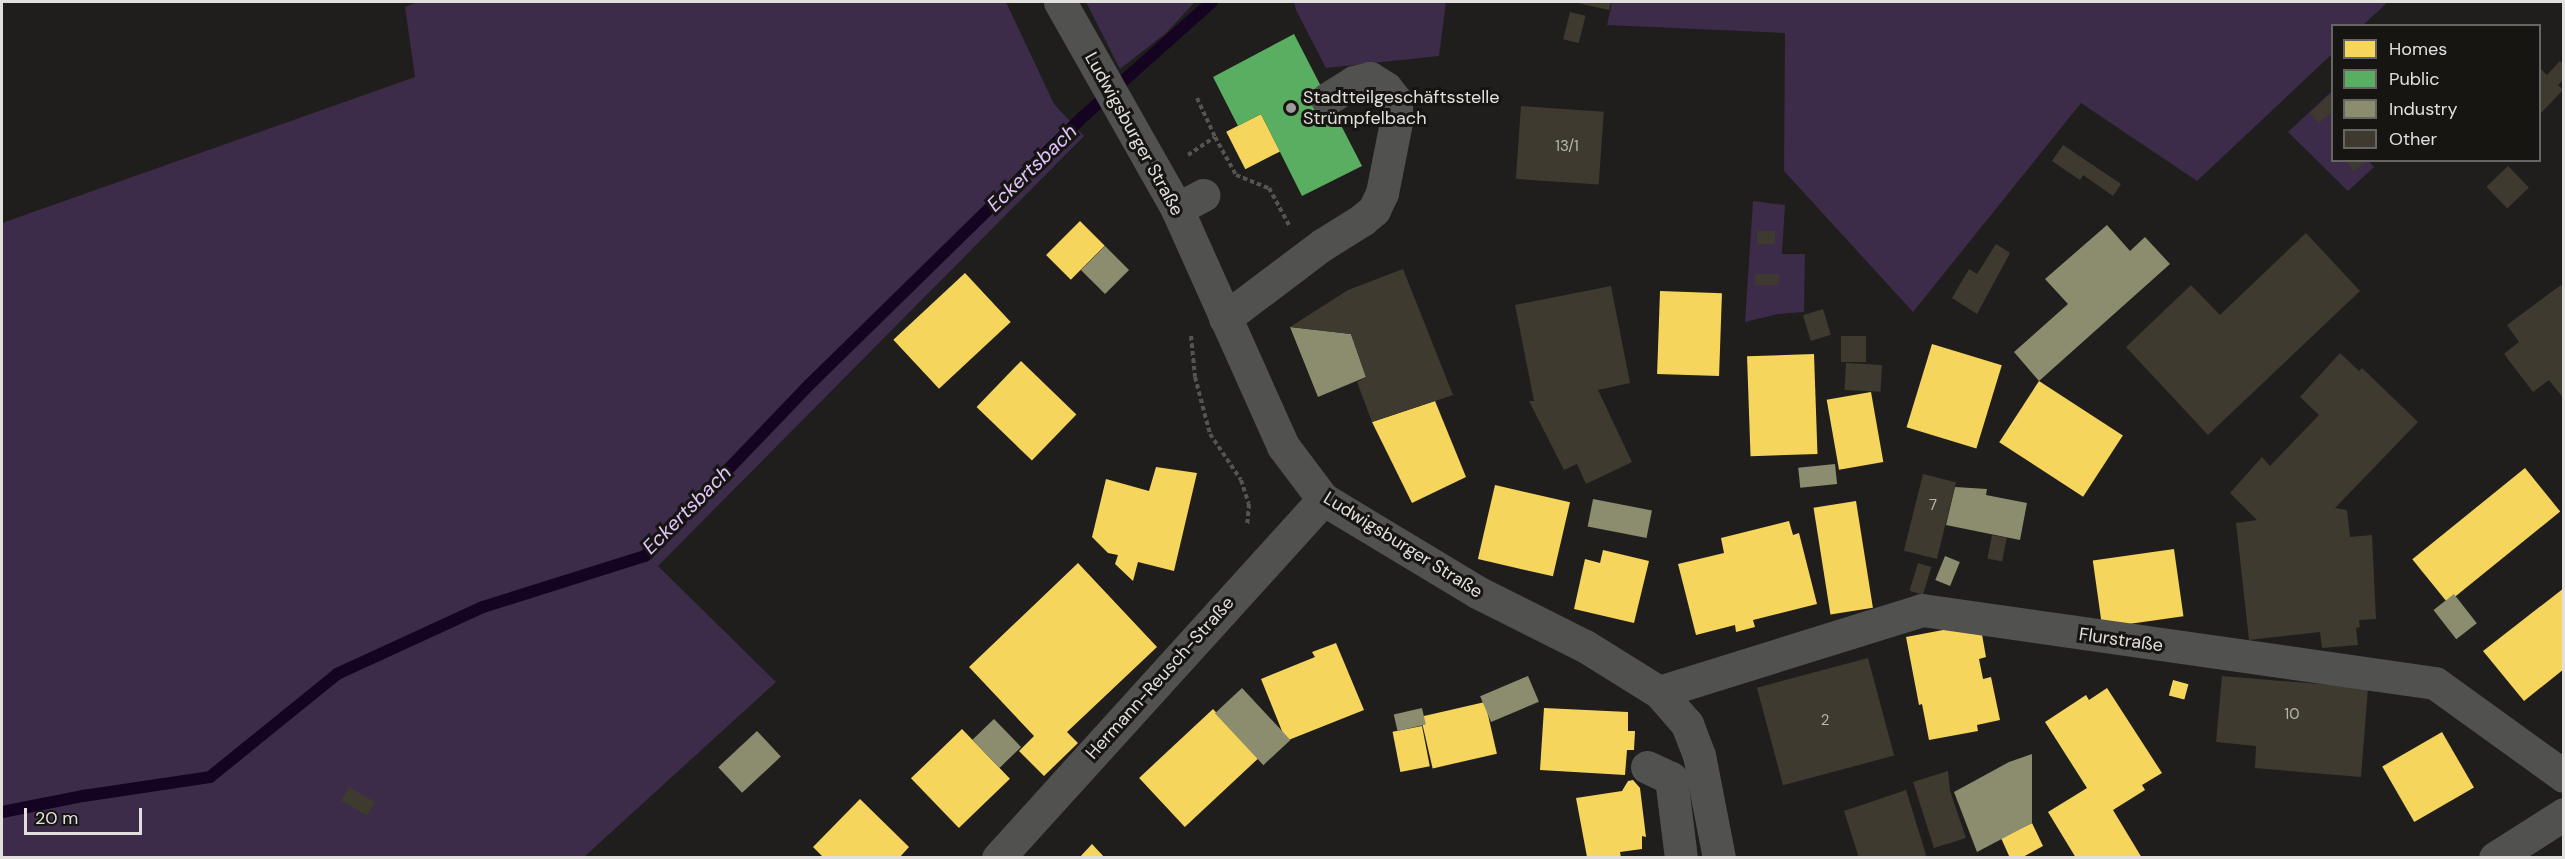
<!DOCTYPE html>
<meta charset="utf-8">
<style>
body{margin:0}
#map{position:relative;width:2565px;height:859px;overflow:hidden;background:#1f1e1c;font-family:"DM Sans",sans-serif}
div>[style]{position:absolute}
.green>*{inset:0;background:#3c2b49}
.homes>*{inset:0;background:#f6d55c;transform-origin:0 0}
.public>*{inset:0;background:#5aae61}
.industry>*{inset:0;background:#8c8c6e;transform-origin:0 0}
.stream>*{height:12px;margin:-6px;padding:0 6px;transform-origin:6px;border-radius:6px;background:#140321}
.building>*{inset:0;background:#3f3a30;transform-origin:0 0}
.path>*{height:4px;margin-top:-2px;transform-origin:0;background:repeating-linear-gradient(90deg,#555452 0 4.5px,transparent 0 7.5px)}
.minor>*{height:33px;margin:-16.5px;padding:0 16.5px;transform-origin:16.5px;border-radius:16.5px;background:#515150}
.dots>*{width:16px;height:16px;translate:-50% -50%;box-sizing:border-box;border:3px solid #171512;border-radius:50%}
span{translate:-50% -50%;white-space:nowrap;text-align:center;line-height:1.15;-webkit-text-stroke:6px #171512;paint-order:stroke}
.number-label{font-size:15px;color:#b8b6b2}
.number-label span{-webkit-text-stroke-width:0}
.poi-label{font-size:18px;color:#e1e0de}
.left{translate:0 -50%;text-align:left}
.street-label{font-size:18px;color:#e1e0de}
.water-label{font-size:20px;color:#e2c5fe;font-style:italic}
.frame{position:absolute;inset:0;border:3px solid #e1e0de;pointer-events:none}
.legend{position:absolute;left:2331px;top:24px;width:210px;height:138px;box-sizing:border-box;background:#171512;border:2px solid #686664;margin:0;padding:8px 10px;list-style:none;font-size:18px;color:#e1e0de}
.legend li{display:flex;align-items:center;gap:12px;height:30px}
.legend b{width:30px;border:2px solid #686664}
.scale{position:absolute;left:24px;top:808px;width:118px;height:27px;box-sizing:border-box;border:3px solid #e1e0de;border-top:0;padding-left:8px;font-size:18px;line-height:21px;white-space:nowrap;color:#e1e0de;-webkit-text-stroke:4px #171512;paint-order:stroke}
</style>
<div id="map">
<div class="green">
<i style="clip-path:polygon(418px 2px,1006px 2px,1054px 104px,1084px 136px,658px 566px,776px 682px,584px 857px,2px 857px,2px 223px,415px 77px,405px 7px)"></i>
<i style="clip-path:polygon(1086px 2px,1195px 2px,1166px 33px,1120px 69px)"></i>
<i style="clip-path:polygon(1294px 2px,1446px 2px,1439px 56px,1326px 68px,1296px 10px)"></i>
<i style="clip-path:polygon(1612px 2px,2388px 2px,2363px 25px,2332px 26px,2332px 54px,2197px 181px,2081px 103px,1913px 312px,1784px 171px,1785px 33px,1607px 25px)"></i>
<i style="clip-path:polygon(2332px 91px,2332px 160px,2369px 161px,2374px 167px,2348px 191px,2288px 132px)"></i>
<i style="clip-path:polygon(1753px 201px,1785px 205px,1782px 254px,1805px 254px,1804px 312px,1778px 314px,1745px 322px)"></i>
</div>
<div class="homes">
<i style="left:1261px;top:114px;width:42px;height:39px;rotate:63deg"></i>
<i style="left:1080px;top:221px;width:35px;height:48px;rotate:45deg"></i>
<i style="left:965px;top:273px;width:67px;height:98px;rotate:47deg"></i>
<i style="left:1660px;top:291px;width:62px;height:83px;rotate:2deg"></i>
<i style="left:1932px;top:344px;width:73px;height:87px;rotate:17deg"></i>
<i style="left:1814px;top:354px;width:100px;height:67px;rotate:88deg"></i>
<i style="left:1021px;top:361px;width:77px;height:64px;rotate:44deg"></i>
<i style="left:2039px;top:381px;width:100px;height:73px;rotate:33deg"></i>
<i style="left:1871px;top:392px;width:71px;height:45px;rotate:80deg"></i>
<i style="clip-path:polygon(1435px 401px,1466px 477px,1412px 503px,1372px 422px)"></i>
<i style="clip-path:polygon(1156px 467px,1197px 473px,1174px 571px,1138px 562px,1133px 581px,1115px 564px,1118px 555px,1108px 553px,1092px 537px,1106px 479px,1149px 491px)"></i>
<i style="left:2525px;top:468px;width:56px;height:145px;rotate:51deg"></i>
<i style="left:1495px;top:485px;width:77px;height:76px;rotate:13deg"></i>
<i style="left:1856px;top:501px;width:108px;height:43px;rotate:81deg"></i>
<i style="clip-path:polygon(1789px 521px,1793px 535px,1799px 533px,1817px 604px,1753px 620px,1755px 627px,1736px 632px,1735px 625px,1696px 635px,1678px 564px,1724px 553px,1721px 538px)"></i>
<i style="left:2174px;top:549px;width:68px;height:82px;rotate:82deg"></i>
<i style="clip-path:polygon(1603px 550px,1649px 561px,1634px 623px,1574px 609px,1585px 559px,1600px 563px)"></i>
<i style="clip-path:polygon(1078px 563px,1157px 647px,1067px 732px,1078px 743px,1044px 776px,1019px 751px,1034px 736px,969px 667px)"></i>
<i style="clip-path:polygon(2564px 588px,2564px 669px,2524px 701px,2483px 651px)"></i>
<i style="clip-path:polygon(1980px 623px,1986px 657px,1979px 659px,1983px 679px,1991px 677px,2000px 720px,1977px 725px,1978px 731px,1929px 740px,1922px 704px,1919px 705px,1906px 637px)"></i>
<i style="clip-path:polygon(1336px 643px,1364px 710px,1286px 741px,1261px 679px,1315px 657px,1312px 652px)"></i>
<i style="left:2173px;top:680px;width:16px;height:16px;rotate:15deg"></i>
<i style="clip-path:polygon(2107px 688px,2162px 773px,2142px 785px,2145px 790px,2113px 810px,2142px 858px,2076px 858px,2048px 812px,2087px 788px,2045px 722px,2086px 695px,2089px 700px)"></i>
<i style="left:1485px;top:702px;width:53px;height:66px;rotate:77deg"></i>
<i style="clip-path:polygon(1544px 708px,1628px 712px,1628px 731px,1635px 731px,1634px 750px,1627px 750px,1625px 775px,1540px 770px)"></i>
<i style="left:1213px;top:709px;width:67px;height:101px;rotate:47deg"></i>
<i style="left:1422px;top:726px;width:41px;height:30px;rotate:79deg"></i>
<i style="left:962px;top:729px;width:69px;height:71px;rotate:46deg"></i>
<i style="left:2442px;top:732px;width:64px;height:69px;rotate:60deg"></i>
<i style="clip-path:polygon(1633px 780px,1640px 788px,1646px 837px,1642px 836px,1642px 849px,1620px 852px,1621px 858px,1587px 857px,1576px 798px,1622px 791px,1628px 781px)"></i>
<i style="clip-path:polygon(860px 799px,909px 847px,899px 858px,824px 858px,813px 847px)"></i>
<i style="clip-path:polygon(2032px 823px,2043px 846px,2021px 858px,2010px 858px,2001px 838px)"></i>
<i style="clip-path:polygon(1092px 844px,1105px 858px,1079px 858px)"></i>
</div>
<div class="public">
<i style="clip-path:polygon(1294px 34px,1362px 166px,1302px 196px,1261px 114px,1238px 126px,1213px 77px)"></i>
</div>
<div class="industry">
<i style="clip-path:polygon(2107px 225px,2130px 251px,2145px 237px,2170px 264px,2039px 381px,2014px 352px,2068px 304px,2045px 279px)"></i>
<i style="left:1105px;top:246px;width:34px;height:34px;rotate:45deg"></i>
<i style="clip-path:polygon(1290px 327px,1351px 334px,1366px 377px,1318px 397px)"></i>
<i style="left:1835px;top:464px;width:20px;height:37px;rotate:84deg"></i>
<i style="clip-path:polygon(1955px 487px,1987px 489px,1986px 495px,2027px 503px,2020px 540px,1946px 525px)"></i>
<i style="left:1593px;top:499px;width:60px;height:28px;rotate:11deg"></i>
<i style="left:1945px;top:556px;width:16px;height:26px;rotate:22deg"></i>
<i style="left:2454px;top:594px;width:37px;height:26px;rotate:52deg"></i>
<i style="left:1528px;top:676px;width:28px;height:52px;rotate:67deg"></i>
<i style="left:1242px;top:688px;width:71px;height:37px;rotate:47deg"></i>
<i style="left:1422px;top:708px;width:17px;height:29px;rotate:77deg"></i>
<i style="left:994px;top:719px;width:39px;height:30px;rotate:46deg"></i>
<i style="left:757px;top:731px;width:35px;height:53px;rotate:47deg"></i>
<i style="clip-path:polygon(2032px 754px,2032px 823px,1977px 852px,1954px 792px,2009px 762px)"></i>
</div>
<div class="stream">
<i style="left:2px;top:812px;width:83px;rotate:-11.2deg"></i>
<i style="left:83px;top:796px;width:128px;rotate:-8.5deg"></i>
<i style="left:210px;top:777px;width:164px;rotate:-39deg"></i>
<i style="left:337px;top:674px;width:161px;rotate:-24.7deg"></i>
<i style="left:483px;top:607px;width:170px;rotate:-17.5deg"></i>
<i style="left:645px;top:556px;width:238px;rotate:-46.2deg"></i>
<i style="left:810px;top:384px;width:385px;rotate:-44.4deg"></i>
<i style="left:1085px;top:115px;width:170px;rotate:-41.7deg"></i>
</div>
<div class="building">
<i style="clip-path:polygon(1573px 2px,1611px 2px,1609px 10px)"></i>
<i style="left:1570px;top:12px;width:16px;height:28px;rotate:14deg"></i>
<i style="clip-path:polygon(2560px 61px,2564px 64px,2564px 79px,2558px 85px,2563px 90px,2540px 114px,2540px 68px,2547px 75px)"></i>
<i style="clip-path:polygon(2329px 95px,2332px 99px,2332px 112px,2319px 123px,2310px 113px)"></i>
<i style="left:1521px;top:106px;width:83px;height:73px;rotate:4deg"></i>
<i style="clip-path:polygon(2063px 145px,2121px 184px,2113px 196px,2083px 175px,2080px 180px,2052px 161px)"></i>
<i style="clip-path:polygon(2345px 160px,2368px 160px,2354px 171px)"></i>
<i style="left:2508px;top:166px;width:30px;height:30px;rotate:46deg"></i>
<i style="left:1757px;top:231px;width:18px;height:13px"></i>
<i style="clip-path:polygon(2306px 233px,2360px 291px,2208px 435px,2126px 347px,2191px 285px,2220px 315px)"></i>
<i style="clip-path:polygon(1996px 244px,2010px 253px,1977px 314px,1952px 298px,1969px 269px,1977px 274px)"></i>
<i style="clip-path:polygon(1403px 269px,1453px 395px,1372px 422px,1357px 382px,1366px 377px,1351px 334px,1290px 327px,1348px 290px)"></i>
<i style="left:1755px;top:274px;width:24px;height:11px"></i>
<i style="clip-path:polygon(2561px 285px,2564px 289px,2564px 399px,2549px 380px,2533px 392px,2504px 354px,2519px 342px,2507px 325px)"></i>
<i style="clip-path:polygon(1611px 286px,1630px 383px,1598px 390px,1632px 462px,1586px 484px,1577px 464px,1564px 470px,1529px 401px,1534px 401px,1515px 305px)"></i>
<i style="left:1823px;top:309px;width:27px;height:21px;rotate:73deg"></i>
<i style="left:1841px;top:336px;width:25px;height:26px"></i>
<i style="clip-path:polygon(2340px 353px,2359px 371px,2362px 368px,2418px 422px,2335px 508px,2347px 510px,2350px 537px,2372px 535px,2376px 619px,2359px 620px,2360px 627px,2356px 628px,2358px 645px,2322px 648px,2320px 632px,2249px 640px,2236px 523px,2257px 520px,2230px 493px,2262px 457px,2270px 466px,2319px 415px,2300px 397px)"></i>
<i style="left:1846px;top:363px;width:36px;height:27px;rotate:3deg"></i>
<i style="left:1923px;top:474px;width:34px;height:79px;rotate:14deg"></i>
<i style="left:1992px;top:535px;width:15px;height:24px;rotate:11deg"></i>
<i style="left:1918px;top:563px;width:14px;height:29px;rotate:17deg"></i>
<i style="left:1868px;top:658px;width:101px;height:115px;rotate:75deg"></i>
<i style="clip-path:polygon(2222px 676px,2368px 688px,2361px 777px,2255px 768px,2256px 746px,2216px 742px)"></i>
<i style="clip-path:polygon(1948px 771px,1950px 791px,1966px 838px,1934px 848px,1913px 782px)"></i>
<i style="left:349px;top:787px;width:30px;height:16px;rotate:30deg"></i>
<i style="clip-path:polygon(1906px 790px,1927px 858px,1859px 858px,1844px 811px)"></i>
</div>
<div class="path">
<i style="left:1197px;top:98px;width:43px;rotate:65.2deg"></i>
<i style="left:1215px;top:137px;width:43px;rotate:61.1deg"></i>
<i style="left:1236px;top:175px;width:35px;rotate:22deg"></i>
<i style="left:1269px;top:188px;width:42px;rotate:61.6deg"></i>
<i style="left:1188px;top:155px;width:32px;rotate:-34deg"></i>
<i style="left:1191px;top:336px;width:41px;rotate:84.4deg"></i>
<i style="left:1195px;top:377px;width:59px;rotate:75.3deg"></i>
<i style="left:1210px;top:434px;width:55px;rotate:56deg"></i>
<i style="left:1241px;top:480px;width:25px;rotate:72deg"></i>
<i style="left:1249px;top:504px;width:21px;rotate:95deg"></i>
</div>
<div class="minor">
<i style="left:1060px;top:2px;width:238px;rotate:60.5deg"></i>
<i style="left:1177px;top:209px;width:260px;rotate:65.9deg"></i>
<i style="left:1283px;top:446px;width:66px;rotate:53deg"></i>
<i style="left:1323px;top:499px;width:180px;rotate:31.1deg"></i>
<i style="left:1477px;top:592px;width:121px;rotate:26.6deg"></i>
<i style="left:1585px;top:646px;width:87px;rotate:31.9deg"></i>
<i style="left:1659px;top:692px;width:43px;rotate:48.8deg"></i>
<i style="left:1687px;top:724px;width:33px;rotate:69deg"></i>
<i style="left:1699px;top:755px;width:105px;rotate:79deg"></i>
<i style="left:1177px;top:209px;width:30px;rotate:-28deg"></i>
<i style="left:1225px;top:318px;width:121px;rotate:-37deg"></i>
<i style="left:1322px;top:245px;width:47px;rotate:-32deg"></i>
<i style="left:1362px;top:220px;width:16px;rotate:-40deg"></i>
<i style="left:1374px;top:210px;width:19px;rotate:-65deg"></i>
<i style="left:1382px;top:193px;width:72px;rotate:-78.8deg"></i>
<i style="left:1396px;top:122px;width:21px;rotate:-90deg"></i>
<i style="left:1396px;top:101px;width:16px;rotate:-128deg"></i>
<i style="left:1386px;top:88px;width:19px;rotate:-148deg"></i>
<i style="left:1370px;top:78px;width:16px;rotate:166deg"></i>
<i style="left:1354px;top:82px;width:32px;rotate:148deg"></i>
<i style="left:1659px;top:692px;width:275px;rotate:-17.3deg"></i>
<i style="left:1922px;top:610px;width:518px;rotate:8.1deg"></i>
<i style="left:2435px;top:683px;width:159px;rotate:35.8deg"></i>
<i style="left:1647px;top:767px;width:26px;rotate:25deg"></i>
<i style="left:1671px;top:778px;width:81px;rotate:82.9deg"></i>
<i style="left:998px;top:858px;width:484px;rotate:-47.8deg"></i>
<i style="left:2495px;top:858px;width:82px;rotate:-32.5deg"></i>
</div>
<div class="dots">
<i style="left:1291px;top:108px;background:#9d9c9a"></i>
</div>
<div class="number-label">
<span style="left:1567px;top:147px">13/1</span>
<span style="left:1933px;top:506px">7</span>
<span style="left:2292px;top:715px">10</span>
<span style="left:1825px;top:721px">2</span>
</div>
<div class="poi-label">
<span class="left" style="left:1303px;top:108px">Stadtteilgeschäftsstelle<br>Strümpfelbach</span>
</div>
<div class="street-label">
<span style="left:1134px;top:134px;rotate:61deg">Ludwigsburger Straße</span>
<span style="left:1403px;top:545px;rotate:32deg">Ludwigsburger Straße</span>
<span style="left:2121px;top:640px;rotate:8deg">Flurstraße</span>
<span style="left:1160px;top:678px;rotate:-48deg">Hermann-Reusch-Straße</span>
</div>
<div class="water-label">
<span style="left:1032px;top:168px;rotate:-44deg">Eckertsbach</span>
<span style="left:687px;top:510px;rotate:-45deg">Eckertsbach</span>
</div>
<div class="frame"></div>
<ul class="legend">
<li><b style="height:16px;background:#f6d55c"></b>Homes</li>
<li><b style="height:16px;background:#5aae61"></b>Public</li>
<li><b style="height:16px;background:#8c8c6e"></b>Industry</li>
<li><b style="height:16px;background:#3f3a30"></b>Other</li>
</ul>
<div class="scale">20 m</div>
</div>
